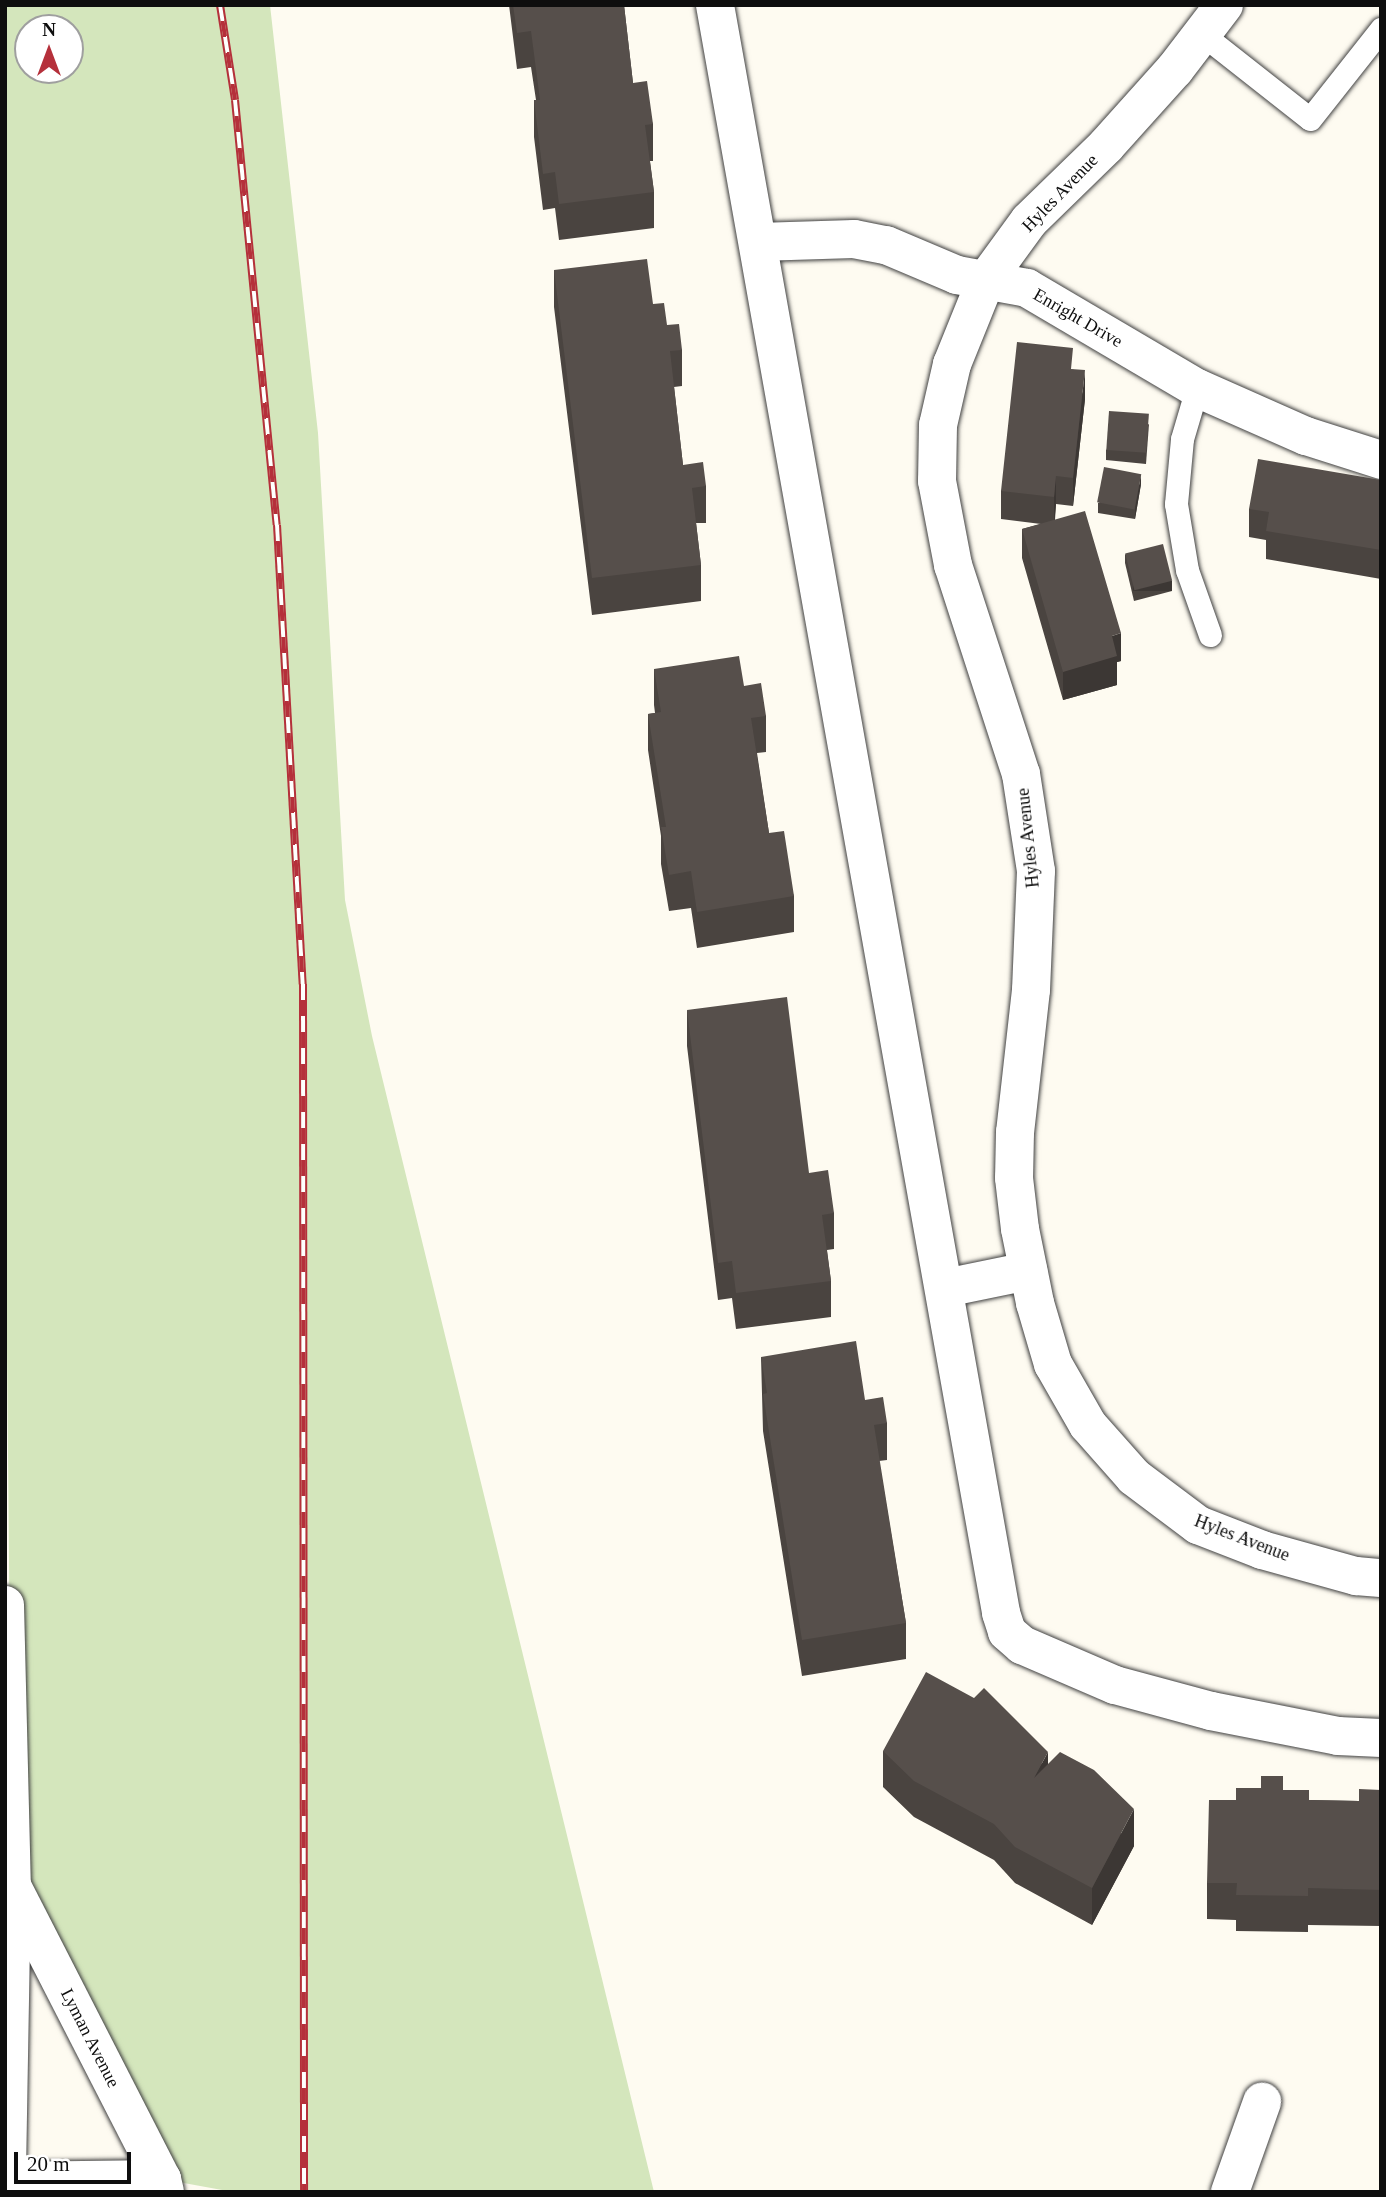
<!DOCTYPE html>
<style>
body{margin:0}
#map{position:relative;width:1386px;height:2197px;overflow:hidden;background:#fefbf1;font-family:"Times New Roman",serif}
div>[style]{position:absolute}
.green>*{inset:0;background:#d4e6bc}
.roads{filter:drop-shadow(0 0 2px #414141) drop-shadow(0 0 2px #414141)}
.lane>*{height:23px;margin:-11.5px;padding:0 11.5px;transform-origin:11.5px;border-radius:11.5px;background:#fff}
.street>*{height:38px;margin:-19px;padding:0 19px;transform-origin:19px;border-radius:19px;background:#fff}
.rail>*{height:8px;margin-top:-4px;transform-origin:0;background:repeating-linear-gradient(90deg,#fff 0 16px,#b5303b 0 32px);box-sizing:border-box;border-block:2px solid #b5303b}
.wall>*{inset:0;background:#4a4440}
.shaded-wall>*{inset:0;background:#3c3734;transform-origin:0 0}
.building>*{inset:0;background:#564f4b;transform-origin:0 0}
span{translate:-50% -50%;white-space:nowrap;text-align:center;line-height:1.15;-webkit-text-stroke:7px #fff;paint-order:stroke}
.street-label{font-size:18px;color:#0e0e0e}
.frame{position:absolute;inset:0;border:7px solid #0e0e0e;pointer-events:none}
.north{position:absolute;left:14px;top:14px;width:70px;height:70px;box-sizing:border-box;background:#fff;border:2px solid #9f9f9f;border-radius:50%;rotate:0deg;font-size:19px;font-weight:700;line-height:28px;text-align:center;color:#0e0e0e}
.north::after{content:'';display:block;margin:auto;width:24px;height:32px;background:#b5303b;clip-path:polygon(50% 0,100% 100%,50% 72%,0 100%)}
.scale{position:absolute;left:14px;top:2152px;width:117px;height:32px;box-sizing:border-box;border:4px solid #0e0e0e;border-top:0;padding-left:9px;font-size:21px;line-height:24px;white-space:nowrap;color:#0e0e0e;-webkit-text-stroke:5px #fff;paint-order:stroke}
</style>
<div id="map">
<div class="green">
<i style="clip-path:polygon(evenodd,5px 5px,270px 5px,318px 433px,345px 900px,372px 1036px,654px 2192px,233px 2192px,162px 2179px,12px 1885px,5px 1130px,5px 5px,28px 28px,70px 28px,70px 70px,28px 70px,28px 28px)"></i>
</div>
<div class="roads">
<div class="lane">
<i style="left:1202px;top:34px;width:137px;rotate:38.2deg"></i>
<i style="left:1310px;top:119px;width:115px;rotate:-51.7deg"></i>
<i style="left:1197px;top:388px;width:53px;rotate:106.4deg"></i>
<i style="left:1182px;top:439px;width:65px;rotate:95.3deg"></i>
<i style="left:1176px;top:504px;width:67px;rotate:80.5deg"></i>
<i style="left:1187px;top:570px;width:69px;rotate:70.5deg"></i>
</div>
<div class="street">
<i style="left:715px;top:5px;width:1633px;rotate:79.91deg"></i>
<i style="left:1001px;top:1613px;width:20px;rotate:72deg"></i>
<i style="left:1007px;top:1632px;width:20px;rotate:41deg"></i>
<i style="left:1022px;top:1645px;width:101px;rotate:23.3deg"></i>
<i style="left:1115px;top:1685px;width:99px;rotate:15.2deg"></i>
<i style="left:1211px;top:1711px;width:129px;rotate:11.1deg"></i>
<i style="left:1338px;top:1736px;width:43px;rotate:2.7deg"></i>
<i style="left:1224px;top:5px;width:81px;rotate:127.4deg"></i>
<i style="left:1175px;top:69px;width:103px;rotate:131.9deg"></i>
<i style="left:1106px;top:146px;width:107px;rotate:135.8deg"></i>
<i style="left:1029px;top:221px;width:73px;rotate:126.1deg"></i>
<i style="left:986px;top:280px;width:91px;rotate:112deg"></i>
<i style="left:952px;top:364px;width:63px;rotate:102.9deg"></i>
<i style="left:938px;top:425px;width:56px;rotate:91deg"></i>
<i style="left:937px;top:481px;width:86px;rotate:79.2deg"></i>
<i style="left:953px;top:565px;width:220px;rotate:72deg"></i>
<i style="left:1021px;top:774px;width:98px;rotate:81.2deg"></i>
<i style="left:1036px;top:871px;width:119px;rotate:92.4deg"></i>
<i style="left:1031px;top:990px;width:143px;rotate:96.4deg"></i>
<i style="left:1015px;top:1132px;width:46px;rotate:91.2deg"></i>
<i style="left:1014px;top:1178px;width:51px;rotate:83.3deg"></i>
<i style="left:1020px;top:1229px;width:76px;rotate:78.5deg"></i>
<i style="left:1035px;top:1303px;width:64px;rotate:73.6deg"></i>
<i style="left:1053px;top:1364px;width:70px;rotate:60.2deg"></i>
<i style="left:1088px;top:1425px;width:69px;rotate:48.5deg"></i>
<i style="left:1134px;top:1477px;width:80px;rotate:36.9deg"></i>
<i style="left:1198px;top:1525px;width:69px;rotate:21.3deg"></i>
<i style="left:1262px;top:1550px;width:98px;rotate:15.5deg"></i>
<i style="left:1356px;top:1576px;width:25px;rotate:5deg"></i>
<i style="left:758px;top:242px;width:96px;rotate:-1.8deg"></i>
<i style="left:854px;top:239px;width:33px;rotate:11deg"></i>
<i style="left:886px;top:245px;width:77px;rotate:22.9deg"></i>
<i style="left:957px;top:275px;width:71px;rotate:10.5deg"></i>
<i style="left:1027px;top:288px;width:197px;rotate:30.5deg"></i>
<i style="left:1197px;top:388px;width:119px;rotate:23.8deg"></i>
<i style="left:1306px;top:436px;width:79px;rotate:17.7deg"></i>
<i style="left:945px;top:1288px;width:85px;rotate:-11.6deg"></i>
<i style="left:5px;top:1605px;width:280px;rotate:88.6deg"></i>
<i style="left:12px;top:1885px;width:296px;rotate:91deg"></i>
<i style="left:14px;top:1890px;width:325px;rotate:62.9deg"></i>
<i style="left:162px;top:2179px;width:13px;rotate:77deg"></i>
<i style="left:5px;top:2181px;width:157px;rotate:-0.7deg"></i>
<i style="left:1230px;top:2192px;width:96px;rotate:-70.4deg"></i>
</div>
</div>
<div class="rail">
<i style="left:220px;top:5px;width:96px;rotate:81deg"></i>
<i style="left:235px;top:100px;width:427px;rotate:84.4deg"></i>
<i style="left:277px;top:525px;width:460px;rotate:86.8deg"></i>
<i style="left:303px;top:984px;width:1208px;rotate:89.95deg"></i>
</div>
<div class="wall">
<i style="clip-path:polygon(509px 5px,624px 5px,633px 83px,653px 124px,653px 161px,650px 161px,654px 192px,654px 228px,559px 240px,555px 208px,543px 210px,534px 137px,534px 100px,536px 100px,531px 67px,517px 69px)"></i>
<i style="clip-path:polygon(554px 270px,653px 304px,682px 350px,682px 386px,674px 387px,683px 465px,706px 486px,706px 523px,696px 523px,701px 565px,701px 601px,592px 615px,554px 307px)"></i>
<i style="clip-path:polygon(1073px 369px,1085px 399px,1073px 506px,1056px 504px,1055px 520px,1121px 661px,1117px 662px,1117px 685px,1063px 700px,1022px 558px,1022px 529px,1041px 524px,1001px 519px,1001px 491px)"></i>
<i style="clip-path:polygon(1149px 424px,1146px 464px,1106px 460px,1106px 450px)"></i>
<i style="clip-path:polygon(1381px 480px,1381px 579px,1266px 559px,1266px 540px,1249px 537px,1249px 509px)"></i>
<i style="clip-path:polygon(1141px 484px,1135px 519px,1098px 513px,1098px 503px)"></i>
<i style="clip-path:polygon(1125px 554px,1172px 591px,1134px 601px,1125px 563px)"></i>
<i style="clip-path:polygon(654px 669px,744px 686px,766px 716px,766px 752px,757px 753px,769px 833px,794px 896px,794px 932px,697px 948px,691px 908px,669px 911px,661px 864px,661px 836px,648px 750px,648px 714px,655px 713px,654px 705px)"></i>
<i style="clip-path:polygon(687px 1010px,834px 1213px,834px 1249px,827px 1250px,831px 1281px,831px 1317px,736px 1329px,732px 1298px,718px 1300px,687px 1046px)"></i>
<i style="clip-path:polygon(761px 1357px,865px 1400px,887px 1423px,887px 1460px,879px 1461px,906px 1623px,906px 1659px,802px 1676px,763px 1431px)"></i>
<i style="clip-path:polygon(883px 1751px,1048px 1764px,1134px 1846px,1092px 1925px,1015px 1883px,994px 1860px,914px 1817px,883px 1787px)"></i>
<i style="clip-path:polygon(1283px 1790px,1309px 1800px,1359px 1801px,1381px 1790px,1381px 1926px,1308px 1925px,1308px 1932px,1236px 1931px,1236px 1920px,1207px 1919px,1207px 1883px,1236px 1800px)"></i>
</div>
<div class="shaded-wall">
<i style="clip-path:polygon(1085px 370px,1085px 399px,1073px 506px,1073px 478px)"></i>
<i style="clip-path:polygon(1141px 474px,1141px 484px,1135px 519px,1135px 509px)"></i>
<i style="clip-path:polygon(1056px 476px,1056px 504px,1054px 525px,1054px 497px)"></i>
<i style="left:1172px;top:581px;width:10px;height:39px;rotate:90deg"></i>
<i style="clip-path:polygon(1121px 633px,1121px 661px,1117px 662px,1117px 685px,1063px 700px,1063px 672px,1112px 636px)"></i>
<i style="clip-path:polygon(1048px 1752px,1048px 1788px,1034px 1778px)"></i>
<i style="clip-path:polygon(1134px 1809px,1134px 1846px,1092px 1925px,1092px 1888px)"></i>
</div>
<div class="building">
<i style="clip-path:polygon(513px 5px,624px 5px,633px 83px,647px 81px,653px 124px,645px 125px,654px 192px,559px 204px,555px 172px,543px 174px,534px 100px,540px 100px,531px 31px,517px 33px)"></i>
<i style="clip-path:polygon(647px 259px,653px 304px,664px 303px,667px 325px,679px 324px,682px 350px,670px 351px,683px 465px,703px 462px,706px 486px,692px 488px,701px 565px,592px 578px,554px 270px)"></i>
<i style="clip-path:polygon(1017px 342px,1073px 348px,1071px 369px,1085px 370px,1073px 478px,1056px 476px,1054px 497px,1001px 491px)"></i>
<i style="left:1109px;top:411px;width:40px;height:39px;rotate:4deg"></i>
<i style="clip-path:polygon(1258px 459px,1381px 480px,1381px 550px,1266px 531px,1269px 512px,1249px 509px)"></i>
<i style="left:1104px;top:467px;width:38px;height:36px;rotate:11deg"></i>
<i style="clip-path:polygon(1085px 511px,1121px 633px,1112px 636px,1117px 656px,1063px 672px,1022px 529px)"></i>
<i style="left:1163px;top:544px;width:38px;height:39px;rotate:76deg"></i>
<i style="clip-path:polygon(739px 656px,744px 686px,761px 683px,766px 716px,751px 718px,769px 833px,784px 831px,794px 896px,697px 912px,691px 871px,669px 875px,661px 827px,666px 827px,648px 714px,661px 712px,654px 669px)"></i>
<i style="clip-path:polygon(787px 997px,809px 1173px,828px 1170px,834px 1213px,822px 1215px,831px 1281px,736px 1293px,732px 1261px,718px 1263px,687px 1010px)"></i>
<i style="clip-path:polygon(856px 1341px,865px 1400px,883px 1397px,887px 1423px,874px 1425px,906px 1623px,802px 1640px,763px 1394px,767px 1393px,761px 1357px)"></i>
<i style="clip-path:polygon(926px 1672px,974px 1698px,984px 1688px,1048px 1752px,1034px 1778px,1060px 1752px,1094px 1770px,1134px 1809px,1092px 1888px,1015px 1847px,994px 1824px,914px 1781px,883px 1751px)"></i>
<i style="clip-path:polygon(1261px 1776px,1283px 1776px,1283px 1790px,1309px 1790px,1309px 1800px,1359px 1801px,1359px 1789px,1381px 1790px,1381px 1890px,1308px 1888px,1308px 1896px,1236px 1895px,1237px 1883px,1207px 1883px,1209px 1800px,1236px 1800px,1236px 1788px,1261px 1788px)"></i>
</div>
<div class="street-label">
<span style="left:1060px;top:193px;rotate:-46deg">Hyles Avenue</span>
<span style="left:1078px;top:318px;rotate:30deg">Enright Drive</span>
<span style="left:1028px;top:838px;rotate:-96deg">Hyles Avenue</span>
<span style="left:1242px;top:1538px;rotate:21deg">Hyles Avenue</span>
<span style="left:90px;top:2038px;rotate:63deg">Lyman Avenue</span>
</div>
<div class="frame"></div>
<div class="north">N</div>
<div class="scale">20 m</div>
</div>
